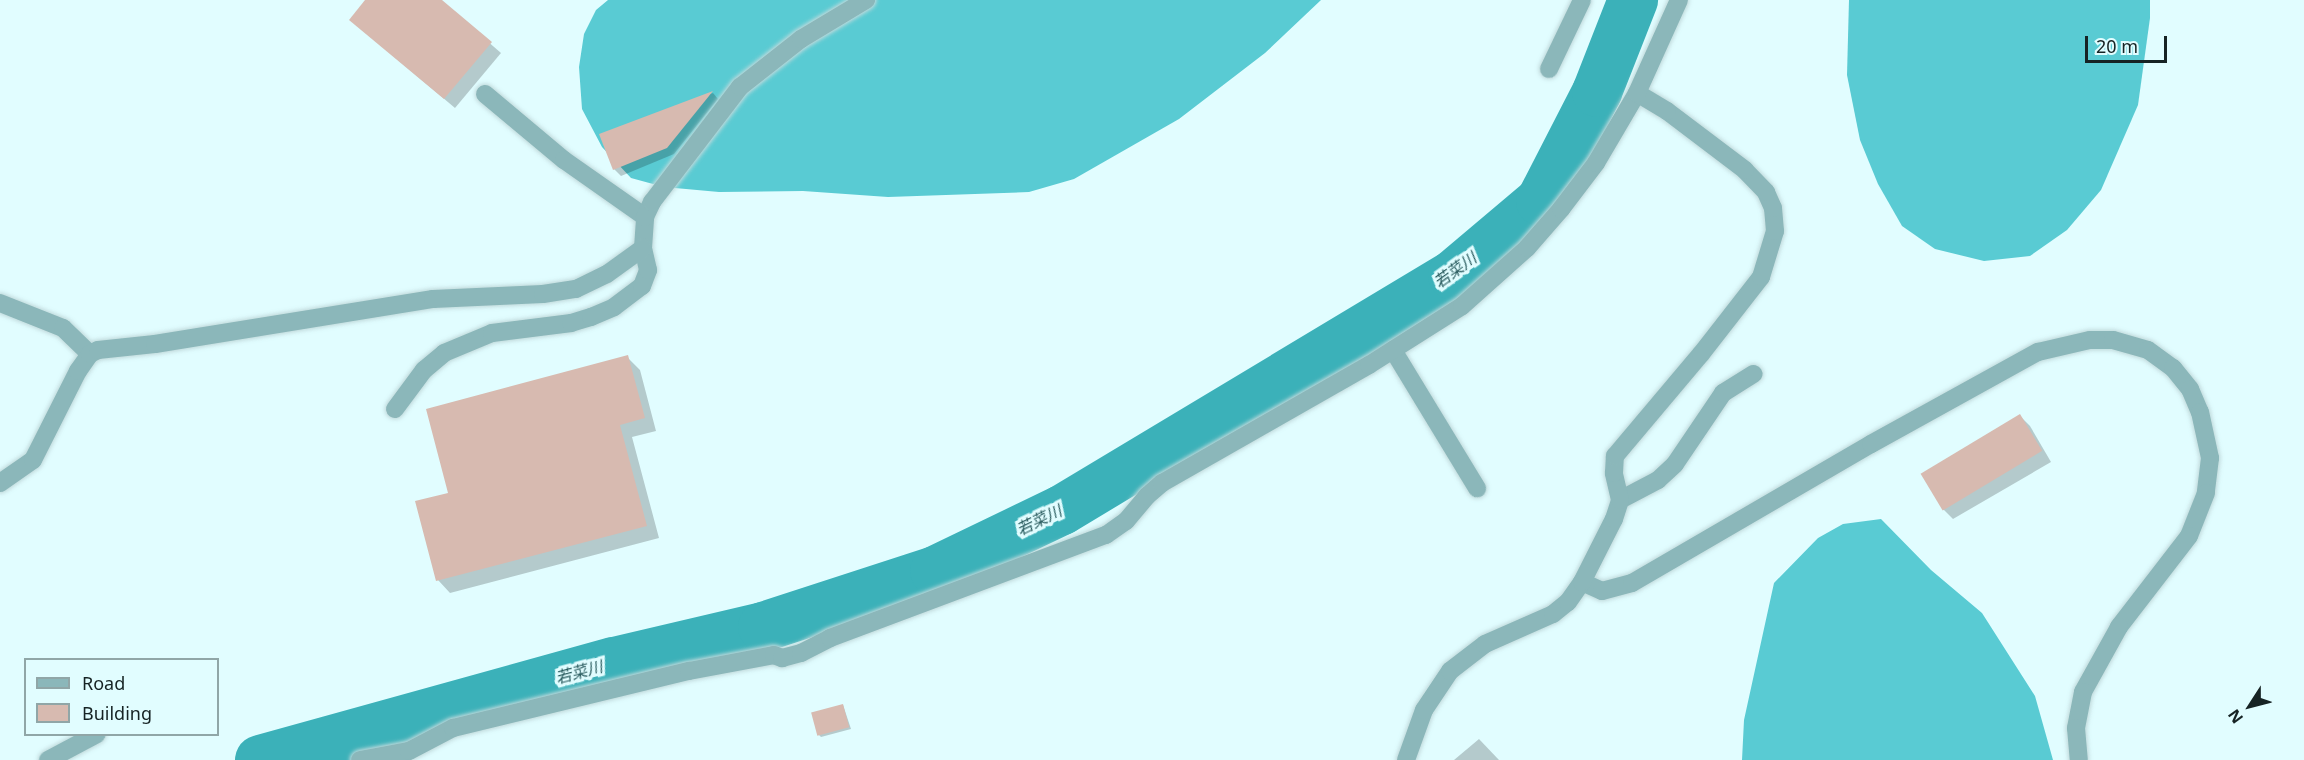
<!DOCTYPE html>
<meta charset="utf-8">
<style>
body{margin:0}
#map{position:relative;width:2304px;height:760px;overflow:hidden;background:#e1fdff;font-family:"Noto Sans","Noto Sans JP",sans-serif}
div>[style]{position:absolute}
.forest>*{inset:0;background:#59cbd3}
.shadow>*{inset:0;background:#0003}
.river>*{height:50px;margin:-25px;padding:0 25px;transform-origin:25px;border-radius:25px;background:#3bb1b9}
.building>*{inset:0;background:#d7bab0;transform-origin:0 0}
.roads{filter:drop-shadow(0 0 2px #c1dadc) drop-shadow(0 0 2px #c1dadc)}
.minor>*{height:18px;margin:-9px;padding:0 9px;transform-origin:9px;border-radius:9px;background:#8bb7ba}
span{translate:-50% -50%;white-space:nowrap;text-align:center;line-height:1.15;-webkit-text-stroke:6px #e1fdff;paint-order:stroke}
.water-label{font-size:16px;color:#295b5e;font-style:italic}
.legend{position:absolute;left:24px;top:658px;width:195px;height:78px;box-sizing:border-box;background:#e1fdff;border:2px solid #90a6a7;margin:0;padding:8px 10px;list-style:none;font-size:18px;color:#162324}
.legend li{display:flex;align-items:center;gap:12px;height:30px}
.legend b{width:30px;border:2px solid #90a6a7}
.north{position:absolute;left:2220px;top:676px;width:60px;height:60px;-webkit-text-stroke:4px #e1fdff;paint-order:stroke;rotate:234deg;font-size:16px;font-weight:700;line-height:24px;text-align:center;color:#162324}
.north::after{content:'';display:block;margin:auto;width:21px;height:27px;background:#162324;clip-path:polygon(50% 0,100% 100%,50% 72%,0 100%)}
.scale{position:absolute;left:2085px;top:36px;width:82px;height:27px;box-sizing:border-box;border:3px solid #162324;border-top:0;padding-left:8px;font-size:18px;line-height:21px;white-space:nowrap;color:#162324;-webkit-text-stroke:4px #e1fdff;paint-order:stroke}
</style>
<div id="map">
<div class="forest">
<i style="clip-path:polygon(608px 0,1321px 0,1265px 53px,1179px 119px,1074px 179px,1029px 192px,888px 197px,803px 191px,719px 192px,664px 187px,631px 178px,602px 147px,582px 109px,579px 67px,584px 34px,596px 10px)"></i>
<i style="clip-path:polygon(1849px 0,2150px 0,2150px 18px,2138px 105px,2101px 190px,2067px 230px,2030px 256px,1984px 261px,1935px 249px,1902px 226px,1878px 184px,1860px 140px,1847px 75px)"></i>
<i style="clip-path:polygon(1881px 519px,1931px 570px,1982px 613px,2035px 696px,2053px 760px,1742px 760px,1744px 720px,1774px 583px,1818px 538px,1843px 524px)"></i>
</div>
<div class="shadow">
<i style="clip-path:polygon(367px 0,440px 0,501px 53px,455px 108px,361px 29px)"></i>
<i style="clip-path:polygon(713px 93px,718px 99px,674px 154px,621px 176px,614px 169px,601px 135px)"></i>
<i style="clip-path:polygon(627px 357px,640px 370px,656px 431px,632px 437px,659px 538px,450px 593px,438px 580px,450px 494px)"></i>
<i style="clip-path:polygon(2020px 416px,2030px 426px,2051px 462px,1953px 519px,1943px 509px)"></i>
<i style="clip-path:polygon(843px 705px,851px 729px,821px 737px,818px 734px)"></i>
<i style="clip-path:polygon(1479px 739px,1499px 760px,1454px 760px)"></i>
</div>
<div class="river">
<i style="left:260px;top:760px;width:367px;rotate:-15.5deg"></i>
<i style="left:614px;top:662px;width:153px;rotate:-13.2deg"></i>
<i style="left:763px;top:627px;width:181px;rotate:-18deg"></i>
<i style="left:935px;top:571px;width:141px;rotate:-25.7deg"></i>
<i style="left:1062px;top:510px;width:456px;rotate:-31deg"></i>
<i style="left:1453px;top:275px;width:115px;rotate:-40.1deg"></i>
<i style="left:1541px;top:201px;width:123px;rotate:-62.8deg"></i>
<i style="left:1597px;top:92px;width:99px;rotate:-68.6deg"></i>
</div>
<div class="building">
<i style="clip-path:polygon(365px 0,442px 0,492px 42px,444px 99px,349px 20px)"></i>
<i style="clip-path:polygon(713px 91px,667px 148px,613px 170px,599px 134px)"></i>
<i style="clip-path:polygon(628px 355px,645px 418px,620px 425px,647px 526px,436px 581px,415px 501px,448px 493px,426px 409px)"></i>
<i style="left:2020px;top:414px;width:43px;height:116px;rotate:59deg"></i>
<i style="left:843px;top:704px;width:24px;height:33px;rotate:75deg"></i>
</div>
<div class="roads">
<div class="minor">
<i style="left:1549px;top:69px;width:76px;rotate:-64.4deg"></i>
<i style="left:485px;top:94px;width:103px;rotate:39.9deg"></i>
<i style="left:564px;top:160px;width:99px;rotate:35.1deg"></i>
<i style="left:0;top:303px;width:68px;rotate:21.6deg"></i>
<i style="left:63px;top:328px;width:37px;rotate:44deg"></i>
<i style="left:1393px;top:350px;width:162px;rotate:58.7deg"></i>
<i style="left:395px;top:409px;width:49px;rotate:-53.4deg"></i>
<i style="left:424px;top:370px;width:26px;rotate:-40deg"></i>
<i style="left:444px;top:353px;width:52px;rotate:-22.6deg"></i>
<i style="left:492px;top:333px;width:80px;rotate:-7.2deg"></i>
<i style="left:571px;top:323px;width:21px;rotate:-17deg"></i>
<i style="left:591px;top:317px;width:25px;rotate:-23deg"></i>
<i style="left:614px;top:307px;width:35px;rotate:-37deg"></i>
<i style="left:642px;top:286px;width:17px;rotate:-69deg"></i>
<i style="left:648px;top:270px;width:23px;rotate:-103deg"></i>
<i style="left:643px;top:248px;width:31px;rotate:-86deg"></i>
<i style="left:645px;top:217px;width:17px;rotate:-65deg"></i>
<i style="left:652px;top:202px;width:145px;rotate:-52.6deg"></i>
<i style="left:740px;top:87px;width:78px;rotate:-38.2deg"></i>
<i style="left:801px;top:39px;width:76px;rotate:-31deg"></i>
<i style="left:0;top:483px;width:40px;rotate:-34.9deg"></i>
<i style="left:33px;top:460px;width:100px;rotate:-63.2deg"></i>
<i style="left:78px;top:371px;width:21px;rotate:-55deg"></i>
<i style="left:90px;top:354px;width:9px;rotate:-27deg"></i>
<i style="left:98px;top:350px;width:57px;rotate:-6deg"></i>
<i style="left:155px;top:344px;width:282px;rotate:-9.2deg"></i>
<i style="left:433px;top:299px;width:110px;rotate:-2.6deg"></i>
<i style="left:543px;top:294px;width:33px;rotate:-9deg"></i>
<i style="left:576px;top:289px;width:34px;rotate:-26deg"></i>
<i style="left:607px;top:274px;width:44px;rotate:-35.8deg"></i>
<i style="left:1620px;top:500px;width:43px;rotate:-27.8deg"></i>
<i style="left:1658px;top:480px;width:23px;rotate:-43deg"></i>
<i style="left:1675px;top:464px;width:86px;rotate:-55.9deg"></i>
<i style="left:1723px;top:393px;width:36px;rotate:-32deg"></i>
<i style="left:1582px;top:582px;width:22px;rotate:24deg"></i>
<i style="left:1602px;top:591px;width:31px;rotate:-15deg"></i>
<i style="left:1632px;top:583px;width:276px;rotate:-30.2deg"></i>
<i style="left:1871px;top:444px;width:191px;rotate:-28.9deg"></i>
<i style="left:2038px;top:352px;width:53px;rotate:-13deg"></i>
<i style="left:2090px;top:340px;width:23px"></i>
<i style="left:2113px;top:340px;width:36px;rotate:16deg"></i>
<i style="left:2148px;top:350px;width:31px;rotate:36deg"></i>
<i style="left:2173px;top:368px;width:27px;rotate:51deg"></i>
<i style="left:2190px;top:389px;width:25px;rotate:67deg"></i>
<i style="left:2200px;top:412px;width:47px;rotate:77.7deg"></i>
<i style="left:2210px;top:458px;width:35px;rotate:97deg"></i>
<i style="left:2206px;top:493px;width:46px;rotate:111.6deg"></i>
<i style="left:2189px;top:536px;width:115px;rotate:127.6deg"></i>
<i style="left:2119px;top:627px;width:74px;rotate:119deg"></i>
<i style="left:2083px;top:692px;width:37px;rotate:101deg"></i>
<i style="left:2076px;top:728px;width:32px;rotate:85deg"></i>
<i style="left:48px;top:760px;width:55px;rotate:-28deg"></i>
<i style="left:360px;top:760px;width:50px;rotate:-10.4deg"></i>
<i style="left:409px;top:751px;width:50px;rotate:-27.6deg"></i>
<i style="left:453px;top:728px;width:243px;rotate:-13.6deg"></i>
<i style="left:689px;top:671px;width:86px;rotate:-10.7deg"></i>
<i style="left:774px;top:655px;width:9px;rotate:21deg"></i>
<i style="left:782px;top:658px;width:20px;rotate:-15deg"></i>
<i style="left:801px;top:653px;width:33px;rotate:-27deg"></i>
<i style="left:830px;top:638px;width:295px;rotate:-20.5deg"></i>
<i style="left:1106px;top:535px;width:24px;rotate:-35deg"></i>
<i style="left:1126px;top:521px;width:33px;rotate:-50deg"></i>
<i style="left:1147px;top:496px;width:20px;rotate:-41deg"></i>
<i style="left:1162px;top:483px;width:238px;rotate:-29.7deg"></i>
<i style="left:1369px;top:365px;width:110px;rotate:-32.4deg"></i>
<i style="left:1462px;top:306px;width:87px;rotate:-41.7deg"></i>
<i style="left:1527px;top:248px;width:52px;rotate:-48.9deg"></i>
<i style="left:1561px;top:209px;width:58px;rotate:-52.7deg"></i>
<i style="left:1596px;top:163px;width:81px;rotate:-59.6deg"></i>
<i style="left:1406px;top:760px;width:53px;rotate:-70.2deg"></i>
<i style="left:1424px;top:710px;width:47px;rotate:-56.3deg"></i>
<i style="left:1450px;top:671px;width:44px;rotate:-37.6deg"></i>
<i style="left:1485px;top:644px;width:74px;rotate:-23.8deg"></i>
<i style="left:1553px;top:614px;width:19px;rotate:-39deg"></i>
<i style="left:1568px;top:602px;width:24px;rotate:-55deg"></i>
<i style="left:1582px;top:582px;width:71px;rotate:-63.1deg"></i>
<i style="left:1614px;top:519px;width:20px;rotate:-72deg"></i>
<i style="left:1620px;top:500px;width:28px;rotate:-103deg"></i>
<i style="left:1614px;top:473px;width:17px;rotate:-87deg"></i>
<i style="left:1615px;top:456px;width:133px;rotate:-49.9deg"></i>
<i style="left:1701px;top:354px;width:98px;rotate:-52.1deg"></i>
<i style="left:1761px;top:277px;width:48px;rotate:-73.1deg"></i>
<i style="left:1775px;top:231px;width:23px;rotate:-95deg"></i>
<i style="left:1773px;top:208px;width:17px;rotate:-114deg"></i>
<i style="left:1766px;top:192px;width:30px;rotate:-134deg"></i>
<i style="left:1745px;top:170px;width:98px;rotate:-142.9deg"></i>
<i style="left:1667px;top:111px;width:35px;rotate:-149deg"></i>
<i style="left:1637px;top:93px;width:102px;rotate:-65.7deg"></i>
</div>
</div>
<div class="water-label">
<span style="left:1455px;top:270px;rotate:-36deg">若菜川</span>
<span style="left:1039px;top:520px;rotate:-26deg">若菜川</span>
<span style="left:579px;top:672px;rotate:-15deg">若菜川</span>
</div>
<ul class="legend">
<li><b style="height:8px;background:#8bb7ba"></b>Road</li>
<li><b style="height:16px;background:#d7bab0"></b>Building</li>
</ul>
<div class="north">N</div>
<div class="scale">20 m</div>
</div>
